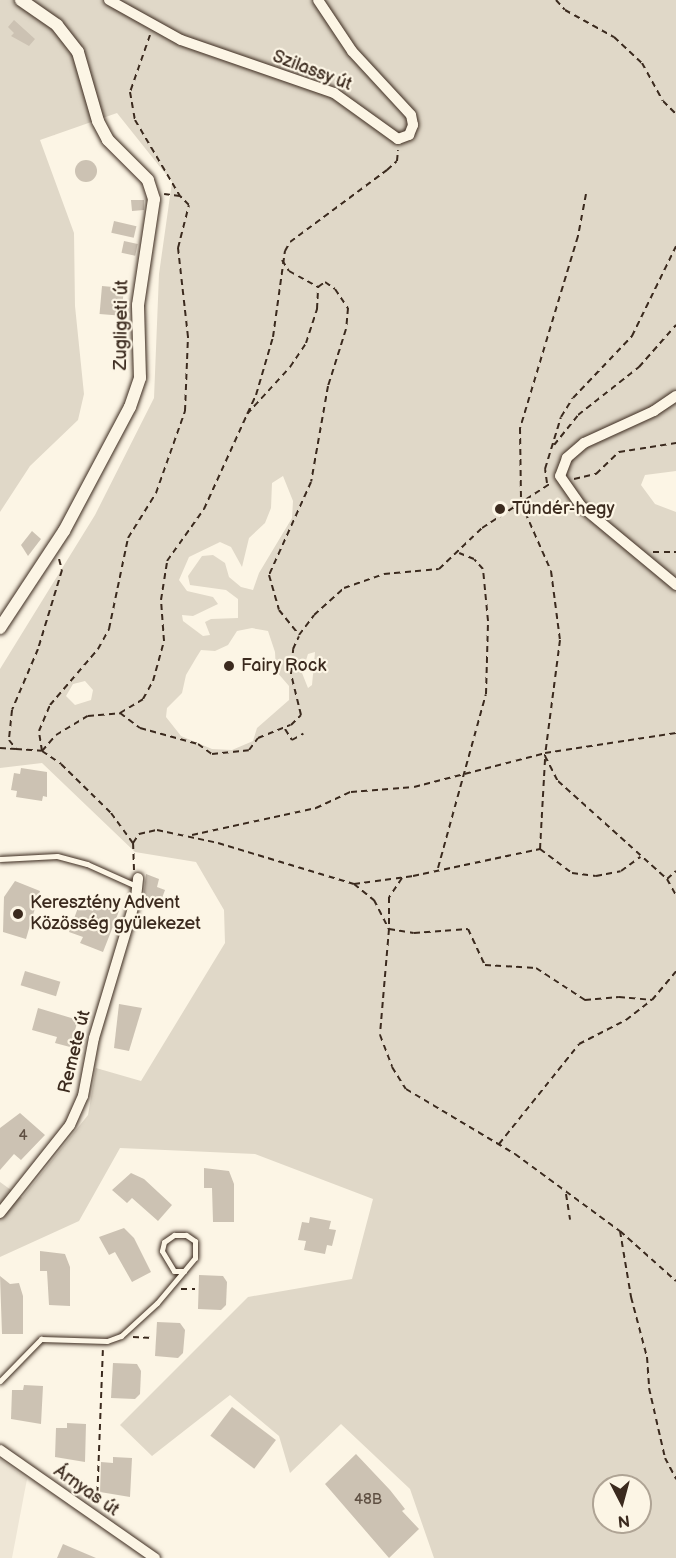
<!DOCTYPE html>
<meta charset="utf-8">
<style>
body{margin:0}
#map{position:relative;width:676px;height:1558px;overflow:hidden;background:#fcf5e5;font-family:"Balsamiq Sans",sans-serif}
div>[style]{position:absolute}
.built>*{inset:0;background:#eee6d6}
.green>*{inset:0;background:#e0d8c8}
.building>*{inset:0;background:#ccc2b3;transform-origin:0 0}
.round{border-radius:50%}
.path>*{height:2px;margin-top:-1px;transform-origin:0;background:repeating-linear-gradient(90deg,#3b2a1e 0 6px,transparent 0 10.5px)}
.roads{filter:drop-shadow(0 0 2px #3b2a1e) drop-shadow(0 0 2px #3b2a1e)}
.service>*{height:5px;margin:-2.5px;padding:0 2.5px;transform-origin:2.5px;border-radius:2.5px;background:#fcf5e5}
.minor>*{height:10px;margin:-5px;padding:0 5px;transform-origin:5px;border-radius:5px;background:#fcf5e5}
.tertiary>*{height:12px;margin:-6px;padding:0 6px;transform-origin:6px;border-radius:6px;background:#fcf5e5}
.dots>*{width:16px;height:16px;translate:-50% -50%;box-sizing:border-box;border:3px solid #fcf5e5;border-radius:50%}
span{translate:-50% -50%;white-space:nowrap;text-align:center;line-height:1.15;-webkit-text-stroke:4.5px #fcf5e5;paint-order:stroke}
.number-label{font-size:15px;color:#5f5043}
.number-label span{-webkit-text-stroke-width:0}
.street-label{font-size:18px;color:#3b2a1e}
.poi-label{font-size:18px;color:#3b2a1e}
.left{translate:0 -50%;text-align:left}
.north{position:absolute;left:592px;top:1474px;width:60px;height:60px;box-sizing:border-box;background:#fcf5e5;border:2px solid #afa495;border-radius:50%;rotate:174deg;font-size:16px;font-weight:700;line-height:24px;text-align:center;color:#3b2a1e}
.north::after{content:'';display:block;margin:auto;width:21px;height:27px;background:#3b2a1e;clip-path:polygon(50% 0,100% 100%,50% 72%,0 100%)}
</style>
<div id="map">
<div class="built">
<i style="clip-path:polygon(0 1459px,27px 1479px,12px 1558px,0 1558px)"></i>
</div>
<div class="green">
<i style="clip-path:polygon(evenodd,0 0,676px 0,676px 471px,645px 475px,641px 485px,655px 504px,676px 512px,676px 1558px,434px 1558px,410px 1489px,341px 1424px,290px 1473px,279px 1436px,230px 1395px,152px 1456px,120px 1425px,248px 1297px,352px 1279px,373px 1199px,255px 1154px,120px 1148px,79px 1221px,0 1257px,0 1182px,22px 1198px,88px 1115px,96px 1068px,141px 1081px,225px 943px,224px 910px,196px 862px,135px 852px,42px 763px,0 768px,0 669px,95px 515px,154px 398px,159px 274px,172px 182px,117px 113px,40px 140px,74px 233px,75px 306px,84px 394px,78px 420px,30px 466px,0 512px,0 0,283px 476px,293px 501px,292px 518px,259px 573px,253px 590px,241px 587px,229px 577px,225px 563px,213px 555px,202px 556px,188px 576px,190px 585px,226px 590px,238px 599px,238px 618px,211px 619px,205px 622px,210px 635px,203px 636px,183px 621px,182px 615px,193px 616px,218px 604px,213px 597px,187px 591px,179px 580px,189px 557px,220px 542px,231px 547px,242px 567px,249px 538px,265px 523px,271px 508px,272px 483px,283px 476px,0 0,252px 628px,268px 631px,275px 652px,276px 671px,289px 686px,289px 700px,257px 728px,253px 741px,232px 750px,212px 749px,181px 736px,166px 717px,167px 708px,182px 693px,186px 675px,196px 658px,201px 650px,215px 651px,228px 645px,237px 631px,252px 628px,0 0,315px 652px,312px 685px,308px 688px,302px 673px,308px 654px,315px 652px,0 0,85px 681px,93px 690px,91px 700px,75px 705px,66px 696px,73px 684px,85px 681px,0 0,604px 1486px,640px 1486px,640px 1522px,604px 1522px,604px 1486px)"></i>
</div>
<div class="building">
<i style="clip-path:polygon(14px 20px,35px 39px,29px 46px,11px 36px,14px 33px,8px 27px)"></i>
<i class="round" style="left:75px;top:160px;width:22px;height:22px"></i>
<i style="clip-path:polygon(131px 200px,144px 200px,144px 210px,132px 211px)"></i>
<i style="left:114px;top:221px;width:23px;height:12px;rotate:13deg"></i>
<i style="left:124px;top:241px;width:14px;height:12px;rotate:12deg"></i>
<i style="left:102px;top:286px;width:22px;height:28px;rotate:5deg"></i>
<i style="clip-path:polygon(32px 531px,41px 539px,28px 556px,21px 545px)"></i>
<i style="clip-path:polygon(21px 768px,47px 772px,47px 797px,43px 796px,42px 801px,16px 797px,17px 791px,11px 790px,14px 773px,20px 774px)"></i>
<i style="clip-path:polygon(146px 874px,159px 879px,157px 887px,165px 890px,159px 906px,143px 900px)"></i>
<i style="clip-path:polygon(15px 881px,40px 891px,26px 939px,3px 932px,4px 897px)"></i>
<i style="clip-path:polygon(96px 902px,119px 911px,103px 952px,80px 943px,83px 937px,69px 932px,79px 905px,93px 911px)"></i>
<i style="left:25px;top:971px;width:37px;height:15px;rotate:17deg"></i>
<i style="clip-path:polygon(119px 1004px,142px 1008px,129px 1051px,114px 1048px)"></i>
<i style="clip-path:polygon(38px 1008px,78px 1020px,70px 1047px,55px 1043px,57px 1037px,32px 1030px)"></i>
<i style="clip-path:polygon(20px 1113px,45px 1135px,21px 1160px,14px 1154px,0 1170px,0 1128px)"></i>
<i style="clip-path:polygon(204px 1168px,229px 1171px,234px 1184px,234px 1222px,213px 1222px,212px 1188px,204px 1188px)"></i>
<i style="clip-path:polygon(131px 1173px,144px 1179px,172px 1205px,158px 1221px,132px 1198px,127px 1203px,112px 1190px)"></i>
<i style="clip-path:polygon(310px 1217px,331px 1221px,329px 1229px,336px 1230px,332px 1246px,327px 1245px,325px 1254px,304px 1250px,306px 1241px,298px 1240px,302px 1222px,309px 1223px)"></i>
<i style="clip-path:polygon(124px 1228px,134px 1238px,151px 1272px,132px 1282px,115px 1252px,109px 1255px,99px 1237px)"></i>
<i style="clip-path:polygon(40px 1251px,65px 1254px,70px 1267px,70px 1306px,49px 1305px,47px 1271px,40px 1271px)"></i>
<i style="clip-path:polygon(199px 1275px,223px 1276px,227px 1282px,226px 1305px,221px 1310px,198px 1309px)"></i>
<i style="clip-path:polygon(0 1276px,10px 1284px,19px 1283px,23px 1296px,23px 1334px,2px 1334px)"></i>
<i style="clip-path:polygon(157px 1322px,180px 1323px,185px 1330px,183px 1353px,178px 1358px,155px 1356px)"></i>
<i style="clip-path:polygon(113px 1363px,137px 1364px,141px 1371px,140px 1394px,135px 1399px,111px 1398px)"></i>
<i style="clip-path:polygon(24px 1385px,43px 1386px,41px 1424px,11px 1419px,12px 1390px,23px 1390px)"></i>
<i style="left:232px;top:1407px;width:55px;height:36px;rotate:37deg"></i>
<i style="clip-path:polygon(67px 1423px,86px 1424px,85px 1462px,55px 1457px,56px 1428px,67px 1428px)"></i>
<i style="clip-path:polygon(356px 1454px,390px 1490px,405px 1509px,402px 1511px,419px 1529px,389px 1558px,325px 1484px)"></i>
<i style="clip-path:polygon(113px 1457px,132px 1458px,130px 1497px,100px 1492px,101px 1462px,113px 1463px)"></i>
<i style="clip-path:polygon(63px 1544px,96px 1558px,57px 1558px)"></i>
</div>
<div class="path">
<i style="left:556px;top:0;width:13px;rotate:48deg"></i>
<i style="left:565px;top:10px;width:56px;rotate:28.9deg"></i>
<i style="left:614px;top:37px;width:38px;rotate:43deg"></i>
<i style="left:642px;top:63px;width:43px;rotate:61.1deg"></i>
<i style="left:663px;top:101px;width:18px;rotate:45deg"></i>
<i style="left:150px;top:35px;width:60px;rotate:109.3deg"></i>
<i style="left:130px;top:92px;width:28px;rotate:80deg"></i>
<i style="left:135px;top:120px;width:88px;rotate:59.4deg"></i>
<i style="left:586px;top:194px;width:43px;rotate:100.8deg"></i>
<i style="left:578px;top:236px;width:201px;rotate:106.8deg"></i>
<i style="left:520px;top:428px;width:75px;rotate:89.2deg"></i>
<i style="left:521px;top:503px;width:74px;rotate:66.2deg"></i>
<i style="left:551px;top:571px;width:70px;rotate:82.6deg"></i>
<i style="left:560px;top:640px;width:117px;rotate:97.4deg"></i>
<i style="left:545px;top:756px;width:28px;rotate:63deg"></i>
<i style="left:558px;top:781px;width:147px;rotate:42deg"></i>
<i style="left:667px;top:879px;width:18px;rotate:61deg"></i>
<i style="left:282px;top:260px;width:13px;rotate:58deg"></i>
<i style="left:289px;top:271px;width:33px;rotate:29deg"></i>
<i style="left:318px;top:287px;width:9px;rotate:-36deg"></i>
<i style="left:325px;top:282px;width:12px;rotate:35deg"></i>
<i style="left:335px;top:289px;width:23px;rotate:56deg"></i>
<i style="left:348px;top:308px;width:21px;rotate:95deg"></i>
<i style="left:346px;top:329px;width:60px;rotate:107.5deg"></i>
<i style="left:328px;top:386px;width:97px;rotate:100deg"></i>
<i style="left:311px;top:482px;width:102px;rotate:114.3deg"></i>
<i style="left:269px;top:575px;width:36px;rotate:74deg"></i>
<i style="left:279px;top:610px;width:32px;rotate:51deg"></i>
<i style="left:299px;top:635px;width:25px;rotate:-53deg"></i>
<i style="left:314px;top:615px;width:40px;rotate:-42deg"></i>
<i style="left:344px;top:588px;width:42px;rotate:-19.3deg"></i>
<i style="left:384px;top:574px;width:55px;rotate:-5.2deg"></i>
<i style="left:439px;top:569px;width:59px;rotate:-43.6deg"></i>
<i style="left:482px;top:528px;width:82px;rotate:-33.1deg"></i>
<i style="left:247px;top:414px;width:64px;rotate:-47.5deg"></i>
<i style="left:290px;top:367px;width:29px;rotate:-56deg"></i>
<i style="left:306px;top:343px;width:36px;rotate:-72deg"></i>
<i style="left:317px;top:309px;width:22px;rotate:-87deg"></i>
<i style="left:554px;top:445px;width:38px;rotate:-51deg"></i>
<i style="left:578px;top:415px;width:78px;rotate:-38.2deg"></i>
<i style="left:639px;top:367px;width:56px;rotate:-48.6deg"></i>
<i style="left:574px;top:479px;width:23px;rotate:-13deg"></i>
<i style="left:596px;top:474px;width:32px;rotate:-44deg"></i>
<i style="left:619px;top:452px;width:58px;rotate:-9deg"></i>
<i style="left:547px;top:483px;width:14px;rotate:-98deg"></i>
<i style="left:545px;top:469px;width:54px;rotate:-72.9deg"></i>
<i style="left:561px;top:417px;width:22px;rotate:-58deg"></i>
<i style="left:573px;top:398px;width:86px;rotate:-46.4deg"></i>
<i style="left:632px;top:336px;width:100px;rotate:-63.9deg"></i>
<i style="left:653px;top:552px;width:23px"></i>
<i style="left:59px;top:559px;width:11px;rotate:75deg"></i>
<i style="left:62px;top:570px;width:83px;rotate:106.9deg"></i>
<i style="left:38px;top:649px;width:66px;rotate:113.1deg"></i>
<i style="left:12px;top:710px;width:30px;rotate:96deg"></i>
<i style="left:9px;top:740px;width:11px;rotate:52deg"></i>
<i style="left:16px;top:749px;width:26px;rotate:4deg"></i>
<i style="left:42px;top:751px;width:23px;rotate:34deg"></i>
<i style="left:61px;top:764px;width:70px;rotate:44.4deg"></i>
<i style="left:111px;top:813px;width:37px;rotate:54deg"></i>
<i style="left:120px;top:713px;width:25px;rotate:37deg"></i>
<i style="left:140px;top:728px;width:60px;rotate:15.4deg"></i>
<i style="left:198px;top:744px;width:17px;rotate:36deg"></i>
<i style="left:212px;top:754px;width:37px;rotate:-6deg"></i>
<i style="left:249px;top:750px;width:15px;rotate:-53deg"></i>
<i style="left:258px;top:738px;width:35px;rotate:-22deg"></i>
<i style="left:291px;top:725px;width:14px;rotate:-45deg"></i>
<i style="left:301px;top:715px;width:42px;rotate:-103.7deg"></i>
<i style="left:291px;top:674px;width:25px;rotate:-85deg"></i>
<i style="left:293px;top:649px;width:14px;rotate:-65deg"></i>
<i style="left:285px;top:729px;width:13px;rotate:58deg"></i>
<i style="left:292px;top:740px;width:13px;rotate:-29deg"></i>
<i style="left:0;top:748px;width:16px;rotate:4deg"></i>
<i style="left:42px;top:751px;width:21px;rotate:-49deg"></i>
<i style="left:56px;top:735px;width:37px;rotate:-31deg"></i>
<i style="left:88px;top:716px;width:32px;rotate:-5deg"></i>
<i style="left:120px;top:713px;width:27px;rotate:-31deg"></i>
<i style="left:143px;top:699px;width:21px;rotate:-61deg"></i>
<i style="left:153px;top:681px;width:41px;rotate:-74.6deg"></i>
<i style="left:164px;top:641px;width:41px;rotate:-94.2deg"></i>
<i style="left:161px;top:600px;width:39px;rotate:-81deg"></i>
<i style="left:167px;top:561px;width:64px;rotate:-54.6deg"></i>
<i style="left:204px;top:509px;width:125px;rotate:-65.5deg"></i>
<i style="left:256px;top:395px;width:60px;rotate:-73.7deg"></i>
<i style="left:273px;top:337px;width:87px;rotate:-82.1deg"></i>
<i style="left:285px;top:251px;width:10px;rotate:-61deg"></i>
<i style="left:290px;top:242px;width:121px;rotate:-36.6deg"></i>
<i style="left:387px;top:170px;width:13px;rotate:-42deg"></i>
<i style="left:397px;top:161px;width:11px;rotate:-85deg"></i>
<i style="left:42px;top:751px;width:20px;rotate:-99deg"></i>
<i style="left:39px;top:731px;width:28px;rotate:-67deg"></i>
<i style="left:50px;top:705px;width:74px;rotate:-49.4deg"></i>
<i style="left:98px;top:649px;width:23px;rotate:-61deg"></i>
<i style="left:109px;top:629px;width:93px;rotate:-78.2deg"></i>
<i style="left:128px;top:538px;width:53px;rotate:-58.1deg"></i>
<i style="left:156px;top:493px;width:87px;rotate:-70.5deg"></i>
<i style="left:185px;top:411px;width:74px;rotate:-87.7deg"></i>
<i style="left:188px;top:337px;width:90px;rotate:-96.4deg"></i>
<i style="left:178px;top:248px;width:44px;rotate:-75.7deg"></i>
<i style="left:189px;top:205px;width:13px;rotate:-135deg"></i>
<i style="left:180px;top:196px;width:16px;rotate:-173deg"></i>
<i style="left:192px;top:835px;width:127px;rotate:-12.3deg"></i>
<i style="left:316px;top:808px;width:38px;rotate:-25deg"></i>
<i style="left:351px;top:792px;width:63px;rotate:-4.5deg"></i>
<i style="left:414px;top:787px;width:135px;rotate:-14.5deg"></i>
<i style="left:545px;top:753px;width:133px;rotate:-8.7deg"></i>
<i style="left:540px;top:849px;width:90px;rotate:-86.8deg"></i>
<i style="left:438px;top:868px;width:180px;rotate:-74.6deg"></i>
<i style="left:486px;top:694px;width:73px;rotate:-88.4deg"></i>
<i style="left:488px;top:621px;width:52px;rotate:-95.5deg"></i>
<i style="left:483px;top:569px;width:13px;rotate:-132deg"></i>
<i style="left:474px;top:559px;width:16px;rotate:-158deg"></i>
<i style="left:134px;top:870px;width:27px;rotate:-92deg"></i>
<i style="left:133px;top:843px;width:11px;rotate:-56deg"></i>
<i style="left:139px;top:834px;width:18px;rotate:-13deg"></i>
<i style="left:157px;top:830px;width:62px;rotate:12deg"></i>
<i style="left:218px;top:843px;width:142px;rotate:16.8deg"></i>
<i style="left:354px;top:884px;width:26px;rotate:39deg"></i>
<i style="left:374px;top:900px;width:33px;rotate:63deg"></i>
<i style="left:389px;top:929px;width:106px;rotate:94.9deg"></i>
<i style="left:380px;top:1035px;width:34px;rotate:69deg"></i>
<i style="left:392px;top:1067px;width:26px;rotate:58deg"></i>
<i style="left:406px;top:1089px;width:127px;rotate:30.8deg"></i>
<i style="left:515px;top:1154px;width:130px;rotate:36.3deg"></i>
<i style="left:620px;top:1231px;width:75px;rotate:41.8deg"></i>
<i style="left:402px;top:878px;width:23px;rotate:124deg"></i>
<i style="left:389px;top:897px;width:32px;rotate:90deg"></i>
<i style="left:389px;top:929px;width:25px;rotate:9deg"></i>
<i style="left:414px;top:933px;width:54px;rotate:-4.2deg"></i>
<i style="left:468px;top:929px;width:40px;rotate:65deg"></i>
<i style="left:485px;top:965px;width:51px;rotate:3.4deg"></i>
<i style="left:536px;top:968px;width:59px;rotate:33.1deg"></i>
<i style="left:585px;top:1000px;width:34px;rotate:-5deg"></i>
<i style="left:619px;top:997px;width:33px;rotate:5deg"></i>
<i style="left:667px;top:879px;width:12px;rotate:-42deg"></i>
<i style="left:354px;top:884px;width:60px;rotate:-7.7deg"></i>
<i style="left:413px;top:876px;width:130px;rotate:-12deg"></i>
<i style="left:540px;top:849px;width:40px;rotate:37deg"></i>
<i style="left:572px;top:873px;width:24px;rotate:7deg"></i>
<i style="left:596px;top:876px;width:25px;rotate:-11deg"></i>
<i style="left:621px;top:871px;width:24px;rotate:-36deg"></i>
<i style="left:499px;top:1144px;width:128px;rotate:-51.3deg"></i>
<i style="left:579px;top:1044px;width:53px;rotate:-27.1deg"></i>
<i style="left:626px;top:1020px;width:33px;rotate:-38deg"></i>
<i style="left:652px;top:1000px;width:38px;rotate:-50deg"></i>
<i style="left:566px;top:1194px;width:26px;rotate:81deg"></i>
<i style="left:620px;top:1231px;width:67px;rotate:80.5deg"></i>
<i style="left:631px;top:1297px;width:62px;rotate:75.1deg"></i>
<i style="left:647px;top:1357px;width:31px;rotate:86deg"></i>
<i style="left:649px;top:1388px;width:72px;rotate:77.1deg"></i>
<i style="left:665px;top:1458px;width:24px;rotate:62deg"></i>
<i style="left:181px;top:1289px;width:14px"></i>
<i style="left:133px;top:1337px;width:20px;rotate:3deg"></i>
<i style="left:97px;top:1503px;width:153px;rotate:-87.8deg"></i>
</div>
<div class="roads">
<div class="service">
<i style="left:0;top:859px;width:57px;rotate:-3deg"></i>
<i style="left:57px;top:856px;width:31px;rotate:15deg"></i>
<i style="left:87px;top:864px;width:54px;rotate:24.2deg"></i>
<i style="left:0;top:1381px;width:59px;rotate:-45.7deg"></i>
<i style="left:41px;top:1339px;width:66px;rotate:1.7deg"></i>
<i style="left:107px;top:1341px;width:15px;rotate:-20deg"></i>
<i style="left:121px;top:1336px;width:49px;rotate:-42.5deg"></i>
<i style="left:157px;top:1303px;width:42px;rotate:-49.8deg"></i>
<i style="left:184px;top:1271px;width:17px;rotate:-50deg"></i>
<i style="left:195px;top:1258px;width:17px;rotate:-90deg"></i>
<i style="left:195px;top:1241px;width:11px;rotate:-146deg"></i>
<i style="left:186px;top:1235px;width:12px;rotate:180deg"></i>
<i style="left:174px;top:1235px;width:12px;rotate:145deg"></i>
<i style="left:164px;top:1242px;width:9px;rotate:103deg"></i>
<i style="left:162px;top:1251px;width:23px;rotate:59deg"></i>
<i style="left:174px;top:1271px;width:10px"></i>
</div>
<div class="minor">
<i style="left:109px;top:0;width:82px;rotate:29.1deg"></i>
<i style="left:181px;top:40px;width:162px;rotate:19.1deg"></i>
<i style="left:334px;top:93px;width:79px;rotate:35.7deg"></i>
<i style="left:398px;top:139px;width:12px;rotate:-20deg"></i>
<i style="left:409px;top:135px;width:11px;rotate:-68deg"></i>
<i style="left:413px;top:125px;width:10px;rotate:-101deg"></i>
<i style="left:411px;top:115px;width:87px;rotate:-132.7deg"></i>
<i style="left:352px;top:51px;width:61px;rotate:-123.7deg"></i>
<i style="left:676px;top:396px;width:27px;rotate:146deg"></i>
<i style="left:654px;top:411px;width:77px;rotate:155.4deg"></i>
<i style="left:584px;top:443px;width:23px;rotate:139deg"></i>
<i style="left:567px;top:458px;width:19px;rotate:111deg"></i>
<i style="left:560px;top:476px;width:37px;rotate:55deg"></i>
<i style="left:581px;top:506px;width:124px;rotate:39.7deg"></i>
<i style="left:0;top:1213px;width:112px;rotate:-51.5deg"></i>
<i style="left:70px;top:1125px;width:32px;rotate:-66deg"></i>
<i style="left:83px;top:1096px;width:59px;rotate:-79.3deg"></i>
<i style="left:94px;top:1038px;width:146px;rotate:-73.3deg"></i>
<i style="left:136px;top:898px;width:20px;rotate:-84deg"></i>
<i style="left:0;top:1450px;width:189px;rotate:34.9deg"></i>
</div>
<div class="tertiary">
<i style="left:0;top:628px;width:116px;rotate:-56.6deg"></i>
<i style="left:64px;top:531px;width:140px;rotate:-62deg"></i>
<i style="left:130px;top:407px;width:31px;rotate:-71deg"></i>
<i style="left:140px;top:378px;width:73px;rotate:-91.6deg"></i>
<i style="left:138px;top:305px;width:107px;rotate:-81.4deg"></i>
<i style="left:154px;top:199px;width:20px;rotate:-108deg"></i>
<i style="left:148px;top:180px;width:57px;rotate:-135deg"></i>
<i style="left:108px;top:140px;width:21px;rotate:-118deg"></i>
<i style="left:98px;top:121px;width:72px;rotate:-106.2deg"></i>
<i style="left:78px;top:52px;width:34px;rotate:-128deg"></i>
<i style="left:57px;top:25px;width:44px;rotate:-145.2deg"></i>
</div>
</div>
<div class="dots">
<i style="left:500px;top:509px;background:#3b2a1e"></i>
<i style="left:229px;top:666px;background:#3b2a1e"></i>
<i style="left:18px;top:914px;background:#3b2a1e"></i>
</div>
<div class="number-label">
<span style="left:23px;top:1136px">4</span>
<span style="left:368px;top:1500px">48B</span>
</div>
<div class="street-label">
<span style="left:312px;top:71px;rotate:21deg">Szilassy út</span>
<span style="left:122px;top:325px;rotate:-89deg">Zugligeti út</span>
<span style="left:75px;top:1052px;rotate:-76deg">Remete út</span>
<span style="left:86px;top:1491px;rotate:35deg">Árnyas út</span>
</div>
<div class="poi-label">
<span class="left" style="left:512px;top:509px">Tündér-hegy</span>
<span class="left" style="left:241px;top:666px">Fairy Rock</span>
<span class="left" style="left:30px;top:914px">Keresztény Advent<br>Közösség gyülekezet</span>
</div>
<div class="north">N</div>
</div>
